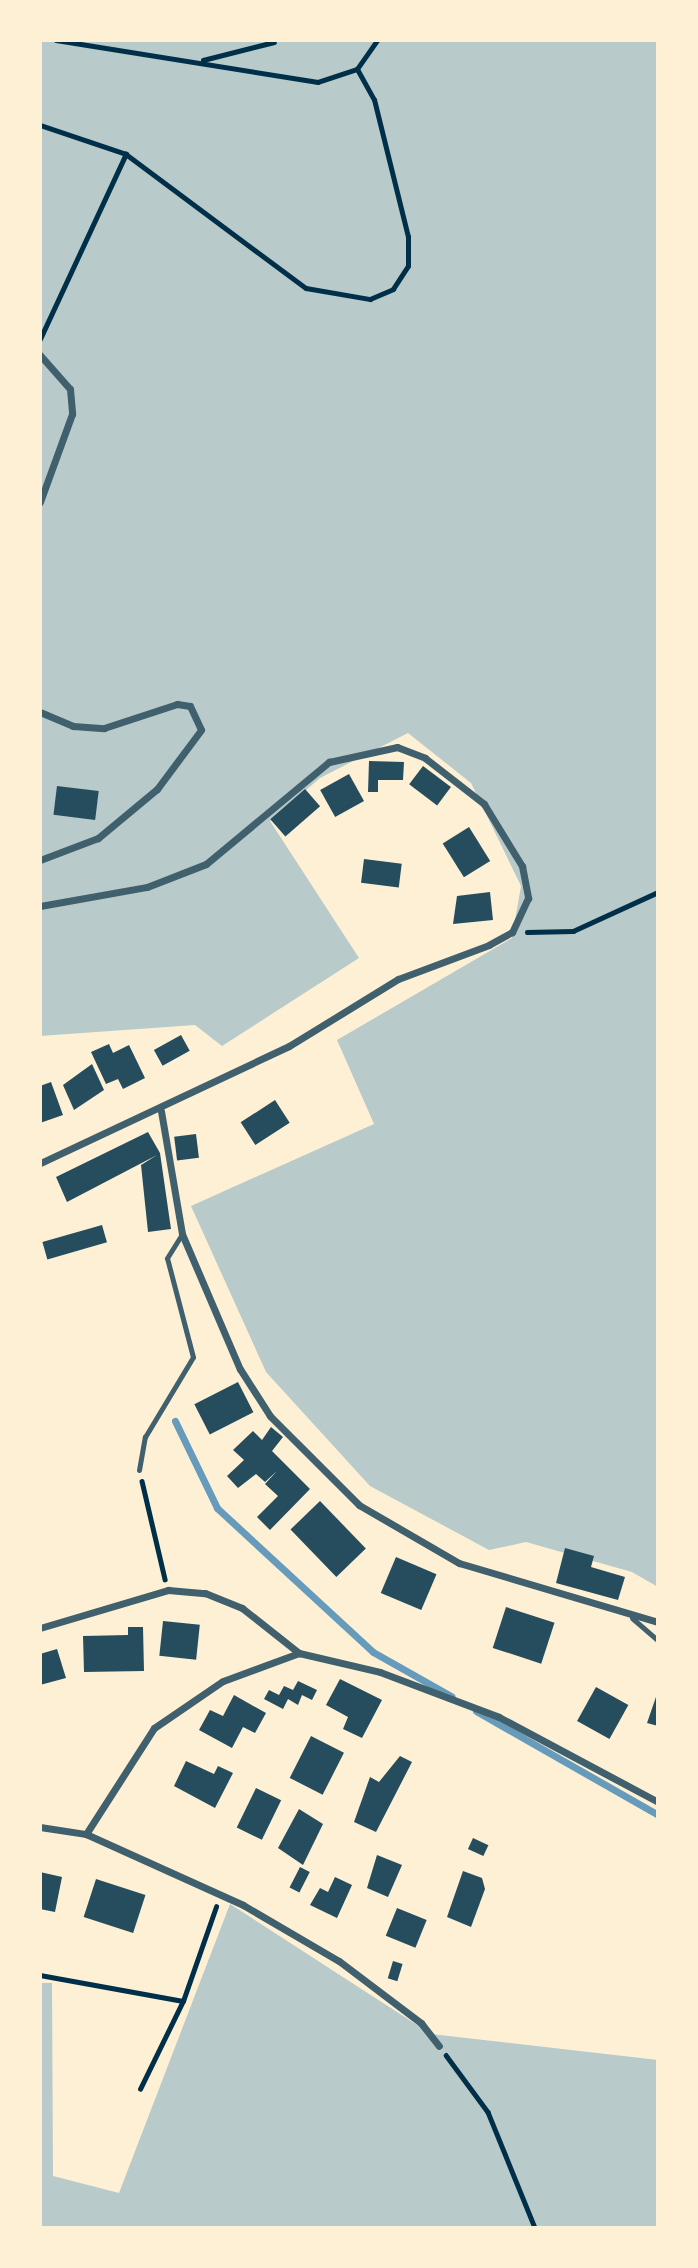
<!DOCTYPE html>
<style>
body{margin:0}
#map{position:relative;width:698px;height:2268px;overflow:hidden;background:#fdf0d5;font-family:Jost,sans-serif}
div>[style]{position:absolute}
.green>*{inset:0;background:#b9caca}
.stream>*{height:7px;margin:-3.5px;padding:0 3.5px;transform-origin:3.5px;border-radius:3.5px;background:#669bbc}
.building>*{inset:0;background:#264d5e;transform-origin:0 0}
.path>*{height:4.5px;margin:-2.25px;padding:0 2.25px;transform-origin:2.25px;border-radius:2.25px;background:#003049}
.service>*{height:5px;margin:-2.5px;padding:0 2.5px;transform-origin:2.5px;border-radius:2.5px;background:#3f606c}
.minor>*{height:7px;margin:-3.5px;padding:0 3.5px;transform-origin:3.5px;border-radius:3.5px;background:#3f606c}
span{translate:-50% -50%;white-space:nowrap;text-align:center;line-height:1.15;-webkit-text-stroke:7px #fdf0d5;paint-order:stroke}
.frame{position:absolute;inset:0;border:42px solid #fdf0d5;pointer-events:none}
</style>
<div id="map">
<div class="green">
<i style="clip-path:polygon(40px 40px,658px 40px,658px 1587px,632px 1572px,526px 1542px,489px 1550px,370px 1486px,266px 1372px,191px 1206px,374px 1124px,337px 1040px,512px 938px,521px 886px,471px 783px,408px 733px,320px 778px,270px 821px,359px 958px,222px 1046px,195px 1025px,40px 1036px)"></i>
<i style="clip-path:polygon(230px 1904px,431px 2034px,658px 2060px,658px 2228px,40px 2228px,40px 1983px,52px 1983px,53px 2176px,119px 2193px)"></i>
</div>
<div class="stream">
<i style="left:175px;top:1421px;width:97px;rotate:64.2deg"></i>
<i style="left:217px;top:1508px;width:212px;rotate:42.7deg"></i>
<i style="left:373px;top:1652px;width:90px;rotate:29.4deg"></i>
<i style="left:476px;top:1711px;width:210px;rotate:29.7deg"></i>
</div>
<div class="building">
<i style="clip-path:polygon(369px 761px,404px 762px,403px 780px,378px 780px,378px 792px,368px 792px)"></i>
<i style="left:423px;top:766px;width:35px;height:23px;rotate:37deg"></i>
<i style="left:349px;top:774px;width:31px;height:33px;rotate:61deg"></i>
<i style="left:57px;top:786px;width:42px;height:29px;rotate:7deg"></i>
<i style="left:305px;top:789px;width:23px;height:46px;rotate:49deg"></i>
<i style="left:469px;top:827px;width:40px;height:31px;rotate:58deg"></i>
<i style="left:364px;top:859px;width:38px;height:24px;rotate:7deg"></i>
<i style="clip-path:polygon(490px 892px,493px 920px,453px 924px,457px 896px)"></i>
<i style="left:181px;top:1035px;width:18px;height:31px;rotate:61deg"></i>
<i style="clip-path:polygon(109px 1044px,113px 1053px,129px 1045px,145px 1078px,123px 1089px,118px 1079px,106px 1084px,91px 1052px)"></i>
<i style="clip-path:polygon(92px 1064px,104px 1090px,74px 1110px,63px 1085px)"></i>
<i style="clip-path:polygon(51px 1082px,63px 1115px,40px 1123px,40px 1086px)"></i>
<i style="left:275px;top:1100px;width:27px;height:41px;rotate:57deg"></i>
<i style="clip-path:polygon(148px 1132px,160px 1153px,171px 1229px,148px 1232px,141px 1165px,157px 1155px,67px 1202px,56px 1177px)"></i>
<i style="left:196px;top:1134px;width:24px;height:22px;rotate:83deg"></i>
<i style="left:102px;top:1225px;width:18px;height:62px;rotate:74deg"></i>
<i style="left:238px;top:1382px;width:34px;height:49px;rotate:63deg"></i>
<i style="clip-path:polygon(271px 1427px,283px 1437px,272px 1451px,310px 1489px,270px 1530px,257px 1517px,278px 1496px,265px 1484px,277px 1471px,265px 1482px,256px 1474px,238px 1488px,227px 1476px,244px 1460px,233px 1450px,253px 1431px,262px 1440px)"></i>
<i style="left:320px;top:1501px;width:66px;height:41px;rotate:46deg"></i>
<i style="clip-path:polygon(565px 1548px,594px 1556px,591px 1567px,625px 1577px,618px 1600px,556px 1583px)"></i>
<i style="left:396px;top:1557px;width:44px;height:39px;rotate:23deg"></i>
<i style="left:506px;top:1607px;width:51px;height:43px;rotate:18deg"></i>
<i style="left:163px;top:1621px;width:37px;height:35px;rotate:6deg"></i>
<i style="clip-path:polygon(128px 1627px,143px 1627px,144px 1671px,84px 1672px,83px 1636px,128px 1635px)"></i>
<i style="clip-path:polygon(57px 1649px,66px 1678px,40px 1685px,40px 1654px)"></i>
<i style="clip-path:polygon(340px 1679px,382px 1700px,362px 1738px,343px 1729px,348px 1717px,326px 1705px)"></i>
<i style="clip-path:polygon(298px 1681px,317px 1690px,312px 1700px,302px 1695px,298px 1705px,288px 1699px,283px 1709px,264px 1699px,269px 1690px,279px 1695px,284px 1686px,293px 1690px)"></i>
<i style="left:596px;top:1687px;width:37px;height:39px;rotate:29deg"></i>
<i style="clip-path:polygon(657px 1694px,658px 1694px,658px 1726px,647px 1723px)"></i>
<i style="clip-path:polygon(234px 1695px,266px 1713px,255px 1733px,243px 1727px,232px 1748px,199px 1730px,210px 1710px,223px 1716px)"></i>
<i style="left:311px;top:1736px;width:37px;height:47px;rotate:27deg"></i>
<i style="clip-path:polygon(400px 1756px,412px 1762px,376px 1832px,354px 1822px,370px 1777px,379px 1782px)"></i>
<i style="clip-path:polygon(186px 1761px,214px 1774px,218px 1766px,233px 1773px,215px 1808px,174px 1786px)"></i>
<i style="left:256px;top:1788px;width:28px;height:44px;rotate:26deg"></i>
<i style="clip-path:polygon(299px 1809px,323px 1824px,303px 1865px,278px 1848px)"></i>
<i style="left:473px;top:1838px;width:17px;height:12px;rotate:25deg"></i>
<i style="clip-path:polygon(377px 1855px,402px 1865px,388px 1897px,367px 1888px)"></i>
<i style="left:300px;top:1867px;width:11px;height:23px;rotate:27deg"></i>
<i style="clip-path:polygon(463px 1871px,482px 1878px,485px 1889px,471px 1927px,447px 1917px)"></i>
<i style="clip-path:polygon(40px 1872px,62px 1877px,55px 1912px,40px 1909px)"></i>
<i style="clip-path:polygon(335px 1877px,352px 1885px,337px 1918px,310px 1905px,320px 1888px,328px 1892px)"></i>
<i style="left:96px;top:1879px;width:52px;height:40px;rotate:18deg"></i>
<i style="left:397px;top:1908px;width:32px;height:30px;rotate:22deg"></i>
<i style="left:393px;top:1961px;width:10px;height:18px;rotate:17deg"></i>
</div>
<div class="path">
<i style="left:56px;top:40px;width:265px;rotate:9.1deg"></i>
<i style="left:318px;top:82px;width:41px;rotate:-18.4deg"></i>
<i style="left:357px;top:69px;width:35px;rotate:-55deg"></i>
<i style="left:203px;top:60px;width:73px;rotate:-14.2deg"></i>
<i style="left:40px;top:125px;width:91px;rotate:18.6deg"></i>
<i style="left:126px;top:154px;width:224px;rotate:36.7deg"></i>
<i style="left:306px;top:288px;width:65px;rotate:9.8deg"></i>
<i style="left:370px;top:299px;width:25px;rotate:-23deg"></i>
<i style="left:393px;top:289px;width:27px;rotate:-57deg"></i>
<i style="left:408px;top:266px;width:29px;rotate:-90deg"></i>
<i style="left:408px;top:237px;width:141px;rotate:-103.9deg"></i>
<i style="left:374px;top:100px;width:35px;rotate:-119deg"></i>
<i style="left:40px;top:339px;width:204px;rotate:-65.1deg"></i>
<i style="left:527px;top:932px;width:46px;rotate:-1.2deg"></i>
<i style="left:573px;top:931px;width:94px;rotate:-24.6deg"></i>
<i style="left:142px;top:1481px;width:101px;rotate:76.8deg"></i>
<i style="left:40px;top:1975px;width:145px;rotate:10.3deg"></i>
<i style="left:183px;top:2001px;width:100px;rotate:-70.7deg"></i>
<i style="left:446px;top:2055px;width:71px;rotate:53.6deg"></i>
<i style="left:488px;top:2112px;width:125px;rotate:67.9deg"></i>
<i style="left:140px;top:2089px;width:98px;rotate:-64deg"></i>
</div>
<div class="service">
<i style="left:139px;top:1470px;width:34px;rotate:-80deg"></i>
<i style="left:145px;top:1437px;width:93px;rotate:-59deg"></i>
<i style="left:193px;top:1357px;width:102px;rotate:-104.7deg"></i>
<i style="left:167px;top:1258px;width:28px;rotate:-58deg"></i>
<i style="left:632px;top:1618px;width:35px;rotate:41deg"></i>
</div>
<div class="minor">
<i style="left:40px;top:355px;width:45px;rotate:48.6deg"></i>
<i style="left:70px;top:389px;width:25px;rotate:85deg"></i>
<i style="left:72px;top:414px;width:94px;rotate:110deg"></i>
<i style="left:40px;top:712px;width:36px;rotate:23deg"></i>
<i style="left:73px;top:726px;width:31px;rotate:4deg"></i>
<i style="left:104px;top:728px;width:77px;rotate:-18.2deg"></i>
<i style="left:177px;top:704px;width:13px;rotate:9deg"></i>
<i style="left:190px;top:706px;width:26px;rotate:65deg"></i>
<i style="left:201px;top:730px;width:74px;rotate:126.7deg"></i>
<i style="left:157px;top:789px;width:77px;rotate:140.3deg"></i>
<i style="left:98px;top:838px;width:62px;rotate:159.2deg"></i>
<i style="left:40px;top:906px;width:109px;rotate:-10.1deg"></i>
<i style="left:147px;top:887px;width:63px;rotate:-21.3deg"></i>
<i style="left:206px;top:864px;width:160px;rotate:-39.7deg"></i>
<i style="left:329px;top:762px;width:70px;rotate:-12.4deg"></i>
<i style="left:397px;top:747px;width:30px;rotate:21deg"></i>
<i style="left:425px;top:758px;width:75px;rotate:37.9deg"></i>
<i style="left:484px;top:804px;width:73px;rotate:58.5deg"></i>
<i style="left:522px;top:866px;width:33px;rotate:79deg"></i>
<i style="left:528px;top:898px;width:38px;rotate:115deg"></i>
<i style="left:512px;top:932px;width:26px;rotate:151deg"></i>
<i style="left:489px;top:945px;width:97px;rotate:159.5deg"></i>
<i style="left:398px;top:979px;width:128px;rotate:148.4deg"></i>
<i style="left:289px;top:1046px;width:275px;rotate:154.8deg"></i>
<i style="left:161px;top:1111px;width:125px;rotate:80.3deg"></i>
<i style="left:182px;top:1234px;width:147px;rotate:66.8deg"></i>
<i style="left:240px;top:1369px;width:56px;rotate:57.4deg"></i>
<i style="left:270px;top:1416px;width:126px;rotate:45deg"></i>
<i style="left:359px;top:1505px;width:116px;rotate:30.1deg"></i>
<i style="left:459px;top:1563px;width:208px;rotate:16.5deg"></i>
<i style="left:40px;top:1628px;width:134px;rotate:-16.5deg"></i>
<i style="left:168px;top:1590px;width:37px;rotate:5deg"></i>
<i style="left:205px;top:1593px;width:40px;rotate:22deg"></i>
<i style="left:242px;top:1608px;width:73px;rotate:38.3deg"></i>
<i style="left:299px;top:1653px;width:83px;rotate:13.2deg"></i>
<i style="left:380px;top:1672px;width:127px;rotate:20.7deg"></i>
<i style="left:499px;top:1717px;width:180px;rotate:28.1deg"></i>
<i style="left:40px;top:1827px;width:47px;rotate:8.7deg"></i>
<i style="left:86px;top:1834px;width:172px;rotate:24.3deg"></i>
<i style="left:243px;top:1905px;width:111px;rotate:30.3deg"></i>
<i style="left:339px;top:1961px;width:103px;rotate:37.1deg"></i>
<i style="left:421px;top:2023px;width:29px;rotate:52deg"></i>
<i style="left:86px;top:1834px;width:126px;rotate:-57.3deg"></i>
<i style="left:154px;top:1728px;width:83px;rotate:-34.3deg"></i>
<i style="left:223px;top:1681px;width:81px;rotate:-20.2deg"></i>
</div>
<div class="frame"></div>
</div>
